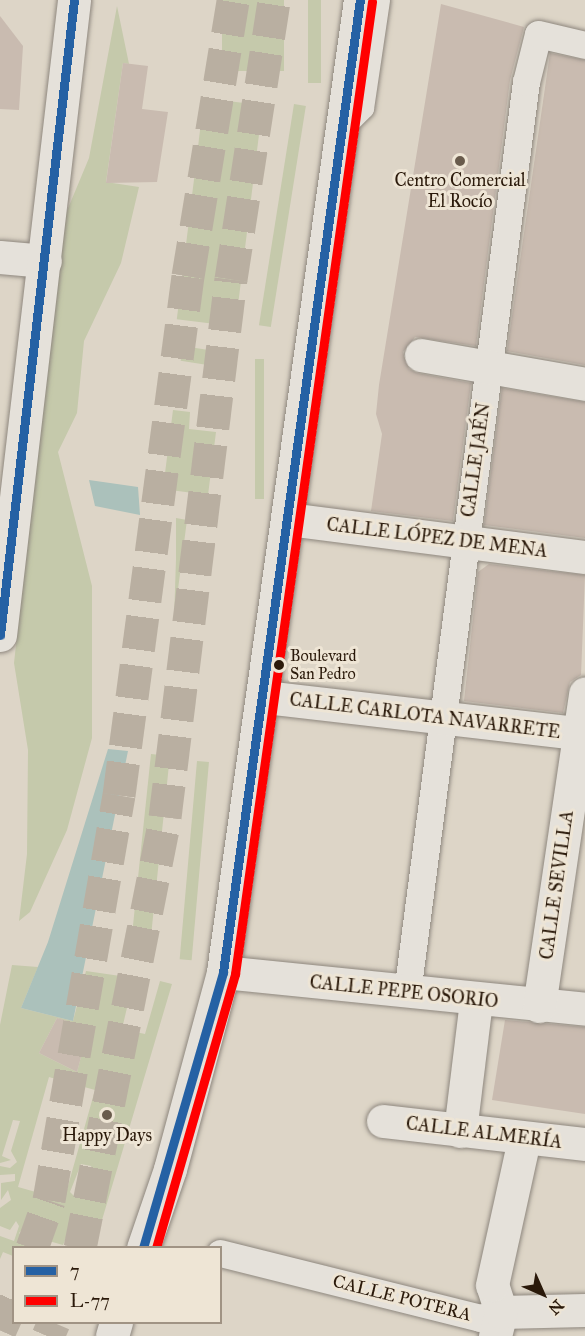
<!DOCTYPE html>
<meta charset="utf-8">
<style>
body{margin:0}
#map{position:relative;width:585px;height:1336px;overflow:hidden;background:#ddd5c7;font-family:"IM FELL Great Primer",serif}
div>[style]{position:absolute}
.green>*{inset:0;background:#c5c9ab;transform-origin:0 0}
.water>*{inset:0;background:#abc1bb}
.building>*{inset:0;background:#c9bbb0}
.motorway-tunnel>*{height:33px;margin-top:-16.5px;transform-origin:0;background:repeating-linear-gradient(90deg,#b9afa1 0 33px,transparent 0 49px)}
.roads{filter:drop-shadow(0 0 2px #8e877e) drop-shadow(0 0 2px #8e877e)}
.service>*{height:18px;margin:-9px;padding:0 9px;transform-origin:9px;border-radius:9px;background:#e5e1da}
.pedestrian>*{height:27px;margin:-13.5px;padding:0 13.5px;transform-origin:13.5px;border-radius:13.5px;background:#e5e1da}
.minor>*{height:33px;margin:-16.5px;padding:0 16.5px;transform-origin:16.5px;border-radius:16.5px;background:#e5e1da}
.bus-1>*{height:9px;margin:-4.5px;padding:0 4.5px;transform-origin:4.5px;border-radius:4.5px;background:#2561a4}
.bus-2>*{height:9px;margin:-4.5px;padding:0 4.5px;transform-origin:4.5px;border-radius:4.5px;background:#f00}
.dots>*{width:16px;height:16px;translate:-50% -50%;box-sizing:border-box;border:3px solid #eee5d5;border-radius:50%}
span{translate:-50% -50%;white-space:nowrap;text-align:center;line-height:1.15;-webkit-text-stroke:6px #eee5d5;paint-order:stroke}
.bus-label{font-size:16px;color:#2a190a}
.left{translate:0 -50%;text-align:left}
.poi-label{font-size:18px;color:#2a190a}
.street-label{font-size:18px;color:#2a190a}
.legend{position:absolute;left:12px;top:1246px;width:210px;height:78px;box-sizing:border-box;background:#eee5d5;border:2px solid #a09384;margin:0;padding:8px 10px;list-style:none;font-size:18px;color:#2a190a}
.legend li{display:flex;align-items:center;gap:12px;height:30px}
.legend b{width:30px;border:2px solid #a09384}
.north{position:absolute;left:513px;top:1264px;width:60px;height:60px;-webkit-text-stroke:4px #eee5d5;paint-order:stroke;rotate:135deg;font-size:16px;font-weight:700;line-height:24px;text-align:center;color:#2a190a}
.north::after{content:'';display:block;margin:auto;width:21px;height:27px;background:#2a190a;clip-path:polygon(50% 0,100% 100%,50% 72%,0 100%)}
</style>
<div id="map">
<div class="green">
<i style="left:222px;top:0;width:62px;height:71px"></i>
<i style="left:308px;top:0;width:13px;height:83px"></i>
<i style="clip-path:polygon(117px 6px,129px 64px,123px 63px,106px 182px,139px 187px,121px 263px,84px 341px,77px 413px,58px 452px,92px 586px,92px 738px,67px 830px,30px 912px,19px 921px,27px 854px,28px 750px,14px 663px,64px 218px,89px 158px)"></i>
<i style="left:204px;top:98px;width:59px;height:223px;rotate:7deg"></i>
<i style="left:294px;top:104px;width:12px;height:224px;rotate:9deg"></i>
<i style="left:183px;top:346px;width:45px;height:15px;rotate:9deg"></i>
<i style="left:255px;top:359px;width:9px;height:140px"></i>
<i style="clip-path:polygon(173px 410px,190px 412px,189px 429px,216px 432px,208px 495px,163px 489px)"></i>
<i style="clip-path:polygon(176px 518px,187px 520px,174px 620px,176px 559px)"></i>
<i style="left:151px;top:754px;width:19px;height:198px;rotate:6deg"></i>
<i style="left:197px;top:761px;width:12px;height:199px;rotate:5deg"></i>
<i style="clip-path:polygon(evenodd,12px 965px,38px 967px,21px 1008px,73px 1021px,86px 971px,134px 978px,122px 1029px,145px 1034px,160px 981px,172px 984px,94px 1247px,71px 1247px,77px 1224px,73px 1221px,63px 1245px,49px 1241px,47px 1247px,14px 1248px,13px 1256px,3px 1252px,0 1259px,0 1236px,14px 1241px,19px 1226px,16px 1221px,10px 1230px,0 1226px,0 1208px,11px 1200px,8px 1190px,1px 1200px,1px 1183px,15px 1181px,15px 1174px,0 1175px,0 1166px,10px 1168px,17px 1162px,11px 1151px,20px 1121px,13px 1120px,2px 1156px,11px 1160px,0 1163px,0 1025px,12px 965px,57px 1018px,88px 1030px,77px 1072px,39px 1053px,57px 1018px,12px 965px,49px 1077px,95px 1090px,64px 1200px,18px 1187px,49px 1077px,12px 965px,81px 1164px,91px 1166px,94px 1175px,89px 1188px,82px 1187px,84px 1172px,74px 1196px,70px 1192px,81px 1164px,12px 965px,48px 1219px,51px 1223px,41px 1234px,45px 1243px,36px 1239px,30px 1244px,19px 1233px,27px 1225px,37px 1229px,48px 1219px)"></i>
</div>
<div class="water">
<i style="clip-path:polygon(89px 480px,138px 487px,140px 515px,95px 506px)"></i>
<i style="clip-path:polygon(108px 749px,128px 751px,73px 1021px,21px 1008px,48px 942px)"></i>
</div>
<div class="building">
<i style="clip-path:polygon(441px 4px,524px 27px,510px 80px,476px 346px,415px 337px,403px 352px,409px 369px,417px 373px,471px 383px,453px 521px,371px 511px,382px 434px,376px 414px,379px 385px)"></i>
<i style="clip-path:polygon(0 16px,23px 46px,19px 110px,0 109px)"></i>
<i style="clip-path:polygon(550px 53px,585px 60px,585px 365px,507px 351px)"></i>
<i style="clip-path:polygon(123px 63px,148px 66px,142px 109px,168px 112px,157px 182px,106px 183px)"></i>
<i style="clip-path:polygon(502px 388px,585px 402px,585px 538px,484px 525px)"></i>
<i style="clip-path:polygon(489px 564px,585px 575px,581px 675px,570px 682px,563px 713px,464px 701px,478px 572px)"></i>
<i style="clip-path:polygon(57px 1018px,89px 1027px,77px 1072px,39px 1053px)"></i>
<i style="clip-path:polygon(505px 1020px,585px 1027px,585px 1114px,492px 1100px)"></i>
</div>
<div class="motorway-tunnel">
<i style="left:32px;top:1248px;width:51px;rotate:-70.5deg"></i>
<i style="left:49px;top:1200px;width:411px;rotate:-80.2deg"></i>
<i style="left:119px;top:795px;width:524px;rotate:-82.43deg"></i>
<i style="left:188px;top:276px;width:280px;rotate:-80.7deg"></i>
<i style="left:80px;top:1248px;width:439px;rotate:-78.8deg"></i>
<i style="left:165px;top:817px;width:542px;rotate:-83.01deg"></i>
<i style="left:231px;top:279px;width:282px;rotate:-81.2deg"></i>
<i style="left:0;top:1330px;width:34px;rotate:-66deg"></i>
<i style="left:48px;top:1336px;width:15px;rotate:-67deg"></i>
</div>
<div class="roads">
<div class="service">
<i style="left:344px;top:130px;width:30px;rotate:-45deg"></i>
<i style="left:365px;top:109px;width:110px;rotate:-81.6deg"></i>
</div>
<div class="pedestrian">
<i style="left:407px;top:993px;width:919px;rotate:-82.56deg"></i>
<i style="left:526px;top:82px;width:49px;rotate:-76deg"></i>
<i style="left:538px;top:34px;width:48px;rotate:13.2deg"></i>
<i style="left:220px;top:1253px;width:268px;rotate:14deg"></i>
<i style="left:480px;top:1318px;width:22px;rotate:-16deg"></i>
</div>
<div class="minor">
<i style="left:0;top:257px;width:45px;rotate:5.1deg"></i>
<i style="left:421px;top:355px;width:167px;rotate:10deg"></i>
<i style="left:288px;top:519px;width:299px;rotate:7.3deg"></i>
<i style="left:0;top:635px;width:639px;rotate:-83.35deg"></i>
<i style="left:265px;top:697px;width:322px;rotate:6.6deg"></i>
<i style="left:223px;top:972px;width:364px;rotate:5.8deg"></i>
<i style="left:539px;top:1006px;width:316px;rotate:-81.6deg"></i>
<i style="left:383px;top:1121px;width:203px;rotate:6.5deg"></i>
<i style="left:460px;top:1131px;width:131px;rotate:-83deg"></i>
<i style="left:143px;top:1248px;width:83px;rotate:-71.1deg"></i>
<i style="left:170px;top:1169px;width:204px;rotate:-74.9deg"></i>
<i style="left:223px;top:972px;width:982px;rotate:-81.98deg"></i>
<i style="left:501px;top:1312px;width:84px;rotate:-1.4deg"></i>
<i style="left:112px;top:1336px;width:15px;rotate:-74deg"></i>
<i style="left:495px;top:1336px;width:25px;rotate:-76deg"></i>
<i style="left:501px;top:1312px;width:28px;rotate:-108deg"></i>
<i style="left:492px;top:1285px;width:149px;rotate:-77.6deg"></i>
</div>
</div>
<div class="bus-1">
<i style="left:0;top:635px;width:639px;rotate:-83.35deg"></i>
<i style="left:143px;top:1248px;width:287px;rotate:-73.8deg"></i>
<i style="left:223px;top:972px;width:982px;rotate:-81.98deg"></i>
</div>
<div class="bus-2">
<i style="left:156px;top:1248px;width:285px;rotate:-73.9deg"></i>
<i style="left:235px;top:974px;width:982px;rotate:-81.98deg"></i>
</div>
<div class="dots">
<i style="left:460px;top:161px;background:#695b4c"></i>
<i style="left:279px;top:665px;background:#2a190a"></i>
<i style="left:107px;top:1115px;background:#695b4c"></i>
</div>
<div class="bus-label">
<span class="left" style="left:290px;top:665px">Boulevard<br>San Pedro</span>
</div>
<div class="poi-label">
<span style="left:460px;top:191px">Centro Comercial<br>El Rocío</span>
<span style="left:107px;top:1135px">Happy Days</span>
</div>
<div class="street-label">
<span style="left:476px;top:460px;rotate:-82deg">CALLE JAÉN</span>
<span style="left:437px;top:538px;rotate:7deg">CALLE LÓPEZ DE MENA</span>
<span style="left:425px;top:716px;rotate:7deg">CALLE CARLOTA NAVARRETE</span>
<span style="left:557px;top:885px;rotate:-82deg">CALLE SEVILLA</span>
<span style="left:404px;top:992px;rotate:6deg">CALLE PEPE OSORIO</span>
<span style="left:484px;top:1133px;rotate:7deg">CALLE ALMERÍA</span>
<span style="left:402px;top:1298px;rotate:14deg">CALLE POTERA</span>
</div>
<ul class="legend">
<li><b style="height:8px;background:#2561a4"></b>7</li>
<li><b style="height:8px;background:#f00"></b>L-77</li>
</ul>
<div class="north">N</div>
</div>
